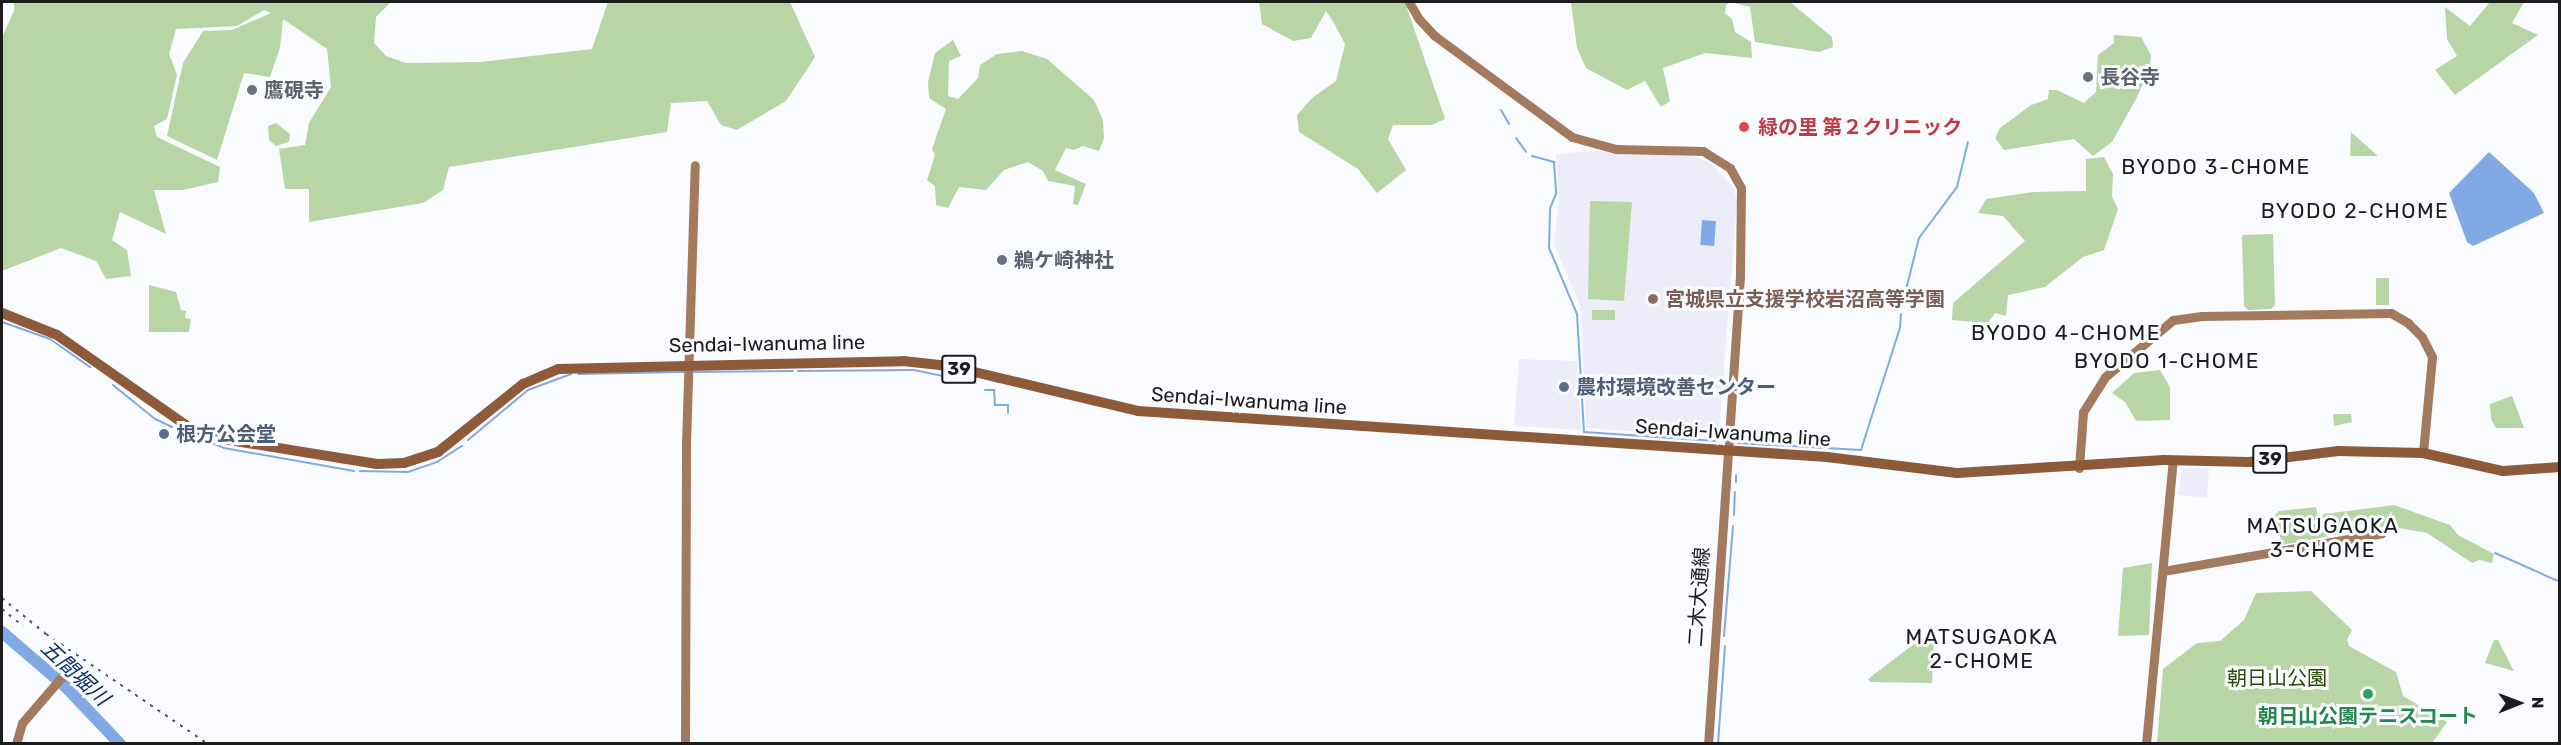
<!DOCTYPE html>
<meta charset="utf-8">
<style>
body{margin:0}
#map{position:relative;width:2561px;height:745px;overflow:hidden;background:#fafbff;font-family:Rubik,"Noto Sans JP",sans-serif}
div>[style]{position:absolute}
.built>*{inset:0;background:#ededf9}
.green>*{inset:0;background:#b8d5a6;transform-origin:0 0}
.water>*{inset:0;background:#81aae5;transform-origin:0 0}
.stream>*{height:2px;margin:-1px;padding:0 1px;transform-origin:1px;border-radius:1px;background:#81aae5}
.river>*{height:12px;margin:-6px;padding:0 6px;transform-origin:6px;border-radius:6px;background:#81aae5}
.secondary>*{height:9px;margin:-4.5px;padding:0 4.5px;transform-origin:4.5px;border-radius:4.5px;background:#a47a5e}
.primary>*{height:10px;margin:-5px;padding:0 5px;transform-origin:5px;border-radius:5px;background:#8d5b39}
.rail>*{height:2px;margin-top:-1px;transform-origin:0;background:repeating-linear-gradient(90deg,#58585a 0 3px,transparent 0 9px)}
.dots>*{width:16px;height:16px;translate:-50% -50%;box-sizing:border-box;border:3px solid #fafbff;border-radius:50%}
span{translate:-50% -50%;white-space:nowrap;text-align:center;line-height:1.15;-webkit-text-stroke:6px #fafbff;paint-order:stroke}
.shield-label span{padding:2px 4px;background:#fafbff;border:2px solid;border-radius:4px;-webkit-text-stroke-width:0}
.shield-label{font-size:18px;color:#1c1c1d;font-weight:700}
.worship-label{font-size:20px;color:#5b616d;font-weight:700}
.left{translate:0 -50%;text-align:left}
.health-label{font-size:20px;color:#be3a42;font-weight:700}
.education-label{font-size:20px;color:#785e54;font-weight:700}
.street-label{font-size:20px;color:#1c1c1d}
.service-label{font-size:20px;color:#4e5e75;font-weight:700}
.park-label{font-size:20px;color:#274a05}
.leisure-label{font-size:20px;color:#27864d;font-weight:700}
.neighbourhood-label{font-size:21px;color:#1c1c1d;letter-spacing:1.5px}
.water-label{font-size:21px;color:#042c5f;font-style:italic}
.frame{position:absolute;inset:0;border:3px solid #1c1c1d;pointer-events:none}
.north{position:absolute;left:2489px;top:673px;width:60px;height:60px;-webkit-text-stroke:4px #fafbff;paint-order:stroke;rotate:89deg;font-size:16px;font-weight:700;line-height:24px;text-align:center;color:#1c1c1d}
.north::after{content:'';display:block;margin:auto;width:21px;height:27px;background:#1c1c1d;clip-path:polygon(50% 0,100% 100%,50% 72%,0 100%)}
</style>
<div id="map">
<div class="built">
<i style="clip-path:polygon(1591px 151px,1693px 156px,1711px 163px,1734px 188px,1737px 202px,1719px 430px,1713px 437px,1586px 428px,1581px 307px,1554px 244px,1559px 194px,1556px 154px)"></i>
<i style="clip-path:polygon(1519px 359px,1577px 361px,1581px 430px,1514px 426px)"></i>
<i style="clip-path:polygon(2182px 468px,2209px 468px,2207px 498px,2178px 495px)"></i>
</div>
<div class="green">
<i style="clip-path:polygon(14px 2px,391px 2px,376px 17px,374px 43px,386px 56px,406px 63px,481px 62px,592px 49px,608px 2px,790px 2px,815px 57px,786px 101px,737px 130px,721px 125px,707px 101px,671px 103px,667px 132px,449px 167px,443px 190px,423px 203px,309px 222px,309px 189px,285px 189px,279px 149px,305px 145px,309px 123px,331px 87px,327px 49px,283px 19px,280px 48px,270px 77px,244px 73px,217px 160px,167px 136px,183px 63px,203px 31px,232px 30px,271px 13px,264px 10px,237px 26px,176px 29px,169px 54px,177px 75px,167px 119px,154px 126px,157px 137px,220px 167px,218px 182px,183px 190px,154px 190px,166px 234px,120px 212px,112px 240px,127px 250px,131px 276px,106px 279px,96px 261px,61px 248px,2px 271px,2px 37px,14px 11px)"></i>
<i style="clip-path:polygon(1259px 2px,1405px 2px,1445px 119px,1432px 125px,1393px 125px,1388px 139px,1406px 170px,1377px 193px,1358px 169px,1299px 132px,1297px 115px,1312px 98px,1336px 81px,1345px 44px,1334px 23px,1326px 11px,1311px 38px,1293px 41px,1262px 24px)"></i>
<i style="clip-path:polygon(1571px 2px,1790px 2px,1832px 37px,1833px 47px,1819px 52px,1755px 42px,1750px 7px,1730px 2px,1726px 5px,1725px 13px,1732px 19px,1735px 32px,1751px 42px,1752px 58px,1705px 53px,1663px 68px,1670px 101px,1661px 107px,1645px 81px,1627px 90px,1586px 68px,1577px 48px)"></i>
<i style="clip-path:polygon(2490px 2px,2524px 2px,2512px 23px,2538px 35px,2455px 95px,2435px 70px,2457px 56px,2447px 39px,2445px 7px,2470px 26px)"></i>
<i style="clip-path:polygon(2114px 35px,2141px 37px,2151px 55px,2149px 70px,2136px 99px,2112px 142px,2093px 156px,2074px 139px,2004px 150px,1995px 138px,2000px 128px,2031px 105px,2048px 99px,2049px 90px,2057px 90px,2084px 103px,2096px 92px,2098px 55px,2114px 43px)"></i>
<i style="clip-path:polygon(953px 40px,961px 56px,949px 61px,948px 96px,958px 99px,978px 78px,980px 65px,997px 54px,1022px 51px,1047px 59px,1094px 100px,1103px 120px,1104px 138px,1099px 151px,1083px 146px,1074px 150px,1066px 148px,1055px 170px,1086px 184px,1078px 205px,1073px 204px,1075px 186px,1048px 181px,1043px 171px,1028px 162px,1004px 170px,986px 190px,959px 187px,948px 208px,936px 205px,935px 186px,927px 180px,935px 155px,932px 149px,946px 109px,929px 98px,928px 82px,935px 53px)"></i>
<i style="clip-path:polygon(276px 123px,290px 134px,289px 142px,276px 146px,269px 140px,268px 126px)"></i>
<i style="clip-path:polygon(2351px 132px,2378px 156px,2350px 156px)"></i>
<i style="clip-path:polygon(2104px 157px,2113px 174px,2112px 197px,2118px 209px,2104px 250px,2083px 257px,2045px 287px,2008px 295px,2006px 316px,1995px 313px,1988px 323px,1952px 320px,1953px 303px,2025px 241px,2003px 216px,1978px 213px,1986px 199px,2033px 192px,2086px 191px,2086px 159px)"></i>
<i style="clip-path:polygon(1590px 201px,1632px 202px,1624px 301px,1588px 299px)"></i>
<i style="clip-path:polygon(2273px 234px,2275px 305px,2271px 309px,2248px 310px,2244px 306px,2242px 235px)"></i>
<i style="left:2376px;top:278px;width:13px;height:27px"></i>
<i style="clip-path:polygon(149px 285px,176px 292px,181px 310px,186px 311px,185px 318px,191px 319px,189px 332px,149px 332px)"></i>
<i style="left:1592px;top:310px;width:23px;height:10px"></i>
<i style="clip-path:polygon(2160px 370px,2170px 387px,2170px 420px,2136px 421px,2125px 402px,2112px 393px,2134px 373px)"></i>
<i style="clip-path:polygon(2512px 396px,2524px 428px,2496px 428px,2491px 419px,2490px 404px)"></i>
<i style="clip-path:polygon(2333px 414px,2351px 414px,2352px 422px,2334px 426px)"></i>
<i style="clip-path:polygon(2394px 505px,2450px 525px,2458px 535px,2494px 554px,2492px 563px,2479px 560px,2472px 563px,2427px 533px,2387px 526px,2369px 530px,2367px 524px,2352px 523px,2351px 532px,2282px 545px,2275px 515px,2279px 511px,2316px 507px,2318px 517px,2313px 522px,2314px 524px,2324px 514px)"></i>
<i style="clip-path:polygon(2152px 563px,2149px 635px,2118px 636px,2123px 568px)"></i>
<i style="clip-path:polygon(2311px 591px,2352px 630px,2347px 639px,2349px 646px,2396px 672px,2403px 696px,2447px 722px,2432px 743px,2157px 743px,2163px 669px,2197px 643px,2220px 641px,2244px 620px,2256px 593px)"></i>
<i style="clip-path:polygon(1931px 631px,1934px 637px,1932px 683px,1870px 682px,1868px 679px)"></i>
<i style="clip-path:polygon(2494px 640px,2498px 640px,2514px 671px,2485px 663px)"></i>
</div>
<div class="water">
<i style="clip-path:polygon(2489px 152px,2534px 193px,2544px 213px,2473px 246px,2467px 242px,2449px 193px)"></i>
<i style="left:1702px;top:220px;width:14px;height:25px;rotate:4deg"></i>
</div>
<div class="stream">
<i style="left:1501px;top:110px;width:16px;rotate:60deg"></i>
<i style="left:1516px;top:138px;width:17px;rotate:54deg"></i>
<i style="left:1532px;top:156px;width:23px;rotate:15deg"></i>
<i style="left:1554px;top:162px;width:32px;rotate:86deg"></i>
<i style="left:1556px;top:194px;width:15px;rotate:113deg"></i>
<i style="left:1550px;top:208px;width:40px;rotate:91.4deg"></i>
<i style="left:1549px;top:248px;width:72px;rotate:67deg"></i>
<i style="left:1577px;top:314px;width:118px;rotate:86.6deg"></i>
<i style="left:1584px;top:432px;width:133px;rotate:3.9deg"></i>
<i style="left:1902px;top:306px;width:70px;rotate:-76deg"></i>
<i style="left:1919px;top:238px;width:64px;rotate:-53.3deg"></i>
<i style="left:1957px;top:187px;width:46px;rotate:-76.3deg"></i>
<i style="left:2px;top:322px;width:51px;rotate:19.5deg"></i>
<i style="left:50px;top:339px;width:49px;rotate:35deg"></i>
<i style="left:798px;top:371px;width:116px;rotate:-0.5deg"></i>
<i style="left:914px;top:370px;width:63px;rotate:11.8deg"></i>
<i style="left:693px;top:372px;width:100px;rotate:-0.6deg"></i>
<i style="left:578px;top:374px;width:106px;rotate:-1.1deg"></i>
<i style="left:113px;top:385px;width:54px;rotate:39deg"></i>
<i style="left:155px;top:419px;width:19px;rotate:25deg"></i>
<i style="left:985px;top:390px;width:9px"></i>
<i style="left:994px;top:390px;width:15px;rotate:86deg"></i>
<i style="left:995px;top:405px;width:13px"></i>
<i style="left:1008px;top:405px;width:8px;rotate:90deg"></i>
<i style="left:181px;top:431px;width:46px;rotate:21.6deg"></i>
<i style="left:224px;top:448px;width:132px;rotate:10deg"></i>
<i style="left:468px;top:440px;width:78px;rotate:-39.8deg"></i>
<i style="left:528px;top:390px;width:46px;rotate:-20.4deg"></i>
<i style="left:1738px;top:443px;width:123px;rotate:3.3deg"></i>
<i style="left:1861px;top:450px;width:128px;rotate:-72.3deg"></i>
<i style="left:1900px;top:328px;width:14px;rotate:-86deg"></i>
<i style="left:360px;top:471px;width:48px;rotate:1.2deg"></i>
<i style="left:408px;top:472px;width:31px;rotate:-19deg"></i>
<i style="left:437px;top:462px;width:30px;rotate:-33deg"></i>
<i style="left:1736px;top:475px;width:7px;rotate:90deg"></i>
<i style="left:1734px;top:515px;width:23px;rotate:-88deg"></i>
<i style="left:2495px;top:553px;width:71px;rotate:24deg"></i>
<i style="left:1724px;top:636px;width:110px;rotate:-85.3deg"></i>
<i style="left:1718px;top:744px;width:98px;rotate:-85.9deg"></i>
</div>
<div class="river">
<i style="left:2px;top:632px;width:84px;rotate:40.7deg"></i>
<i style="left:66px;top:687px;width:79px;rotate:46.5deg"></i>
</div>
<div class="secondary">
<i style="left:1409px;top:2px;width:20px;rotate:60deg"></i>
<i style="left:1419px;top:19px;width:23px;rotate:47deg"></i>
<i style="left:1435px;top:36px;width:170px;rotate:36.4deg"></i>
<i style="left:1572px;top:137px;width:46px;rotate:15.3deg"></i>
<i style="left:1616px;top:149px;width:87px;rotate:1.3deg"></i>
<i style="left:1703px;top:151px;width:32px;rotate:32deg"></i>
<i style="left:1730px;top:168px;width:23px;rotate:61deg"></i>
<i style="left:1741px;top:188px;width:88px;rotate:90.7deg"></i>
<i style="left:1740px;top:276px;width:469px;rotate:93.9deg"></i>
<i style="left:2079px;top:468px;width:56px;rotate:-85.9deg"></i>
<i style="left:2083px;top:412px;width:41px;rotate:-57.8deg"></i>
<i style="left:2105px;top:377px;width:89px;rotate:-40deg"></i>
<i style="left:2173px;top:320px;width:29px;rotate:-8deg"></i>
<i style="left:2202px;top:316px;width:189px;rotate:-0.9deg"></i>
<i style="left:2391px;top:313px;width:20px;rotate:30deg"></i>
<i style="left:2408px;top:323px;width:20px;rotate:45deg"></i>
<i style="left:2422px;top:337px;width:22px;rotate:63deg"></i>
<i style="left:2432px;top:357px;width:96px;rotate:95.4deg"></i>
<i style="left:2163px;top:571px;width:222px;rotate:-9.8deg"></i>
<i style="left:16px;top:744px;width:22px;rotate:-74deg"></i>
<i style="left:22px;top:723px;width:67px;rotate:-49.2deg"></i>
<i style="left:685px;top:744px;width:300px;rotate:-89.8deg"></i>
<i style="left:686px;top:444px;width:279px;rotate:-88.2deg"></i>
<i style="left:2146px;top:744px;width:285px;rotate:-84.6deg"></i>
</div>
<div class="primary">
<i style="left:2px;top:313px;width:59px;rotate:21.8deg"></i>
<i style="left:57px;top:335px;width:162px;rotate:35deg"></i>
<i style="left:190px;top:428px;width:41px;rotate:17.1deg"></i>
<i style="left:229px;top:440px;width:150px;rotate:9.2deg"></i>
<i style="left:377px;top:464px;width:27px;rotate:-2deg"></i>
<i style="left:404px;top:463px;width:36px;rotate:-18deg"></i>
<i style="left:438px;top:452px;width:109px;rotate:-38.7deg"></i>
<i style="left:523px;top:384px;width:38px;rotate:-23deg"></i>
<i style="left:558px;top:369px;width:345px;rotate:-1.3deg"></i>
<i style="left:903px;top:361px;width:46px;rotate:6.2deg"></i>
<i style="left:949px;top:366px;width:194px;rotate:13.4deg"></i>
<i style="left:1138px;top:411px;width:691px;rotate:3.82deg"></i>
<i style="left:1827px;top:457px;width:131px;rotate:7deg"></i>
<i style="left:1957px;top:473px;width:207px;rotate:-3.6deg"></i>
<i style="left:2164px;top:460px;width:85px;rotate:1.3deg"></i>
<i style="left:2249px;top:462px;width:90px;rotate:-7deg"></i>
<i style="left:2338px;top:451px;width:85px;rotate:1.3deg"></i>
<i style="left:2423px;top:453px;width:82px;rotate:12.7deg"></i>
<i style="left:2503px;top:471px;width:57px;rotate:-4deg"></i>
</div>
<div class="rail">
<i style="left:2px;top:598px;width:57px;rotate:39.3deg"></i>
<i style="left:46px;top:634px;width:196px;rotate:34.2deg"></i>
<i style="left:2px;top:609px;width:27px;rotate:39deg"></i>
</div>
<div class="dots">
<i style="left:2088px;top:77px;background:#6b7280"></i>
<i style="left:252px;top:90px;background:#6b7280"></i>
<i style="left:1744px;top:127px;background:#e0444e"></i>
<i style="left:1002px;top:260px;background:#6b7280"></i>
<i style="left:1653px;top:299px;background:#8d6e63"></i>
<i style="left:1564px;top:387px;background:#5c6f8a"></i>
<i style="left:164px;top:434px;background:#5c6f8a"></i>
<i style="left:2368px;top:694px;background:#2e9e5b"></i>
</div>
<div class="shield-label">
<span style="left:959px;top:369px">39</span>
<span style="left:2270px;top:459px">39</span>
</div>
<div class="worship-label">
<span class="left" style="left:2100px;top:77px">長谷寺</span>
<span class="left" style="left:264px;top:90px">鷹硯寺</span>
<span class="left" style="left:1014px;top:260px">鵜ケ崎神社</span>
</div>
<div class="health-label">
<span class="left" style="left:1758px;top:127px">緑の里 第２クリニック</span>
</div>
<div class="education-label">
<span class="left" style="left:1665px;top:299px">宮城県立支援学校岩沼高等学園</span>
</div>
<div class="street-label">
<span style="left:767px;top:344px;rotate:-1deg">Sendai-Iwanuma line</span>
<span style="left:1249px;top:401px;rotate:4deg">Sendai-Iwanuma line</span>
<span style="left:1733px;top:433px;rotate:4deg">Sendai-Iwanuma line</span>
<span style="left:1699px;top:597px;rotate:-86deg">二木大通線</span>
</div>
<div class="service-label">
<span class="left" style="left:1576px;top:387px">農村環境改善センター</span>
<span class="left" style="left:176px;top:434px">根方公会堂</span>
</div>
<div class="park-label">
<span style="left:2277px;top:678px">朝日山公園</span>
</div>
<div class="leisure-label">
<span style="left:2368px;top:716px">朝日山公園テニスコート</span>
</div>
<div class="neighbourhood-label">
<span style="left:2216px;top:167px">BYODO 3-CHOME</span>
<span style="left:2355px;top:211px">BYODO 2-CHOME</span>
<span style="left:2066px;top:333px">BYODO 4-CHOME</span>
<span style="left:2167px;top:361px">BYODO 1-CHOME</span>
<span style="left:2323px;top:538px">MATSUGAOKA<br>3-CHOME</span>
<span style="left:1982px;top:649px">MATSUGAOKA<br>2-CHOME</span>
</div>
<div class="water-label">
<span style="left:75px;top:673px;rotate:43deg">五間堀川</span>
</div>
<div class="frame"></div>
<div class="north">N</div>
</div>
